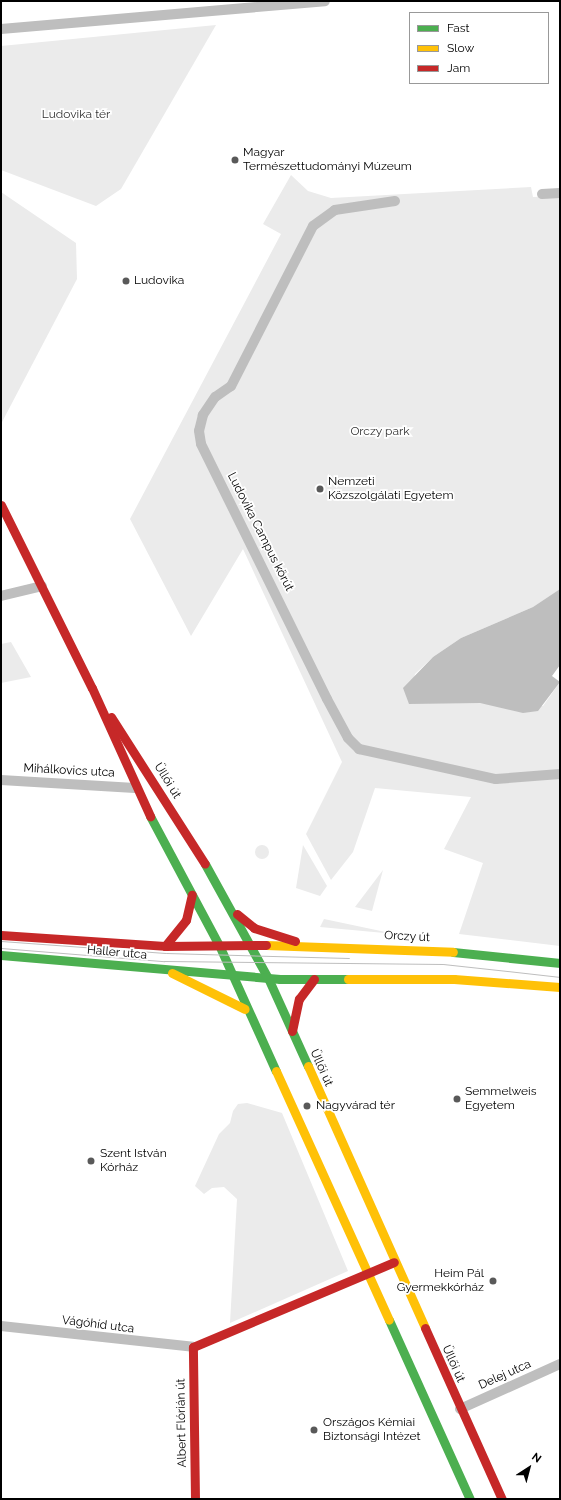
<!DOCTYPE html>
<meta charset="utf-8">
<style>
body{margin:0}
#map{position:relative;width:561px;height:1500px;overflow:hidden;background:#fff;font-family:Raleway,sans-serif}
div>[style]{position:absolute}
.green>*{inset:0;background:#ebebeb}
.round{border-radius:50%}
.water>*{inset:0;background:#bebebe}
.street>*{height:10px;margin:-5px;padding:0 5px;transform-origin:5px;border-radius:5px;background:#bebebe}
.fast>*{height:9px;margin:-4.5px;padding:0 4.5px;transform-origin:4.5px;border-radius:4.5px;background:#4caf50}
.slow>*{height:9px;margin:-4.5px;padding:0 4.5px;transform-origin:4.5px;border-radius:4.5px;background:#ffc107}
.jam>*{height:9px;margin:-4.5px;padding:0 4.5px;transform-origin:4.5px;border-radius:4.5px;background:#c62828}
.tram>*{height:1px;margin:-0.5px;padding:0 0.5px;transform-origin:0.5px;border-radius:0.5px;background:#bebebe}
.dots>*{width:11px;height:11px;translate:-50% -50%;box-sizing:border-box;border:2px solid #fff;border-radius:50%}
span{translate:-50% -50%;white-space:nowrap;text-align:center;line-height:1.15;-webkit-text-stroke:3.5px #fff;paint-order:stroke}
.park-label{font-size:12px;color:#323232}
.poi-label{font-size:12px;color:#000}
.left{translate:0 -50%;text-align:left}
.right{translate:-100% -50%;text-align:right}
.street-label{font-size:12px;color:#000}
.frame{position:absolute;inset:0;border:2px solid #000;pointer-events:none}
.legend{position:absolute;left:409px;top:12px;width:140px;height:72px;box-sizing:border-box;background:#fff;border:1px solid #999;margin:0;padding:5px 7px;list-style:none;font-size:12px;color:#000}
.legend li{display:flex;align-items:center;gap:8px;height:20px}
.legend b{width:20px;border:1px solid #999}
.north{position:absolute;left:509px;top:1448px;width:40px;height:40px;-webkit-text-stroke:3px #fff;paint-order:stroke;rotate:36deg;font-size:11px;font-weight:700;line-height:16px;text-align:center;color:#000}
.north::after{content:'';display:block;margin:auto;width:14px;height:18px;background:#000;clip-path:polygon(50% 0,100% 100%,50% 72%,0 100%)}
</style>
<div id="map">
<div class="green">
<i style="clip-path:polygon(216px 25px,121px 189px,96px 206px,1px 170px,1px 46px)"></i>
<i style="clip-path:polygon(291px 175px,308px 191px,331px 198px,531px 187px,533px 197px,560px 196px,560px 589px,533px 607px,461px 638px,433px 657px,415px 674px,409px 704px,436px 701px,543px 706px,560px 682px,560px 946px,459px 934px,483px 863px,444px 849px,471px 797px,375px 788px,353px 852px,331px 880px,306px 834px,342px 762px,243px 549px,191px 636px,130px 519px,281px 234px,263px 224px)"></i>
<i style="clip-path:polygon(1px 192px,76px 243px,77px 279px,1px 424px)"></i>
<i style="clip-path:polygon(11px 642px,31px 677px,1px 683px,1px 644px)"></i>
<i class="round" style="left:255px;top:845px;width:14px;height:14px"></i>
<i style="clip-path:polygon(303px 845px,327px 886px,320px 896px,296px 888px)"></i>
<i style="clip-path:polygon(383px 870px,372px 911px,355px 907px)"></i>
<i style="clip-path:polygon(324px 919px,395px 934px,320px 927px)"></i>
<i style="clip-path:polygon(247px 1103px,282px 1113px,348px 1271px,230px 1323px,237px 1199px,224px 1187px,212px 1188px,204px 1194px,195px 1186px,219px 1134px,230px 1123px,233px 1111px,238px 1104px)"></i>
</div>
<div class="water">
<i style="clip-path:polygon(560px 589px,560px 665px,552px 676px,560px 682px,538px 711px,523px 713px,480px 703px,409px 704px,403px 688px,433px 657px,461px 638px,533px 607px)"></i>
</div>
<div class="street">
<i style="left:1px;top:29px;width:325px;rotate:-4.9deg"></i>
<i style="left:542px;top:194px;width:18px;rotate:-3deg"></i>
<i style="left:395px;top:201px;width:61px;rotate:171.5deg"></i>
<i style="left:335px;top:210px;width:27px;rotate:144deg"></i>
<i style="left:313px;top:226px;width:180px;rotate:117.1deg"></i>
<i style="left:231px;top:386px;width:19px;rotate:145deg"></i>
<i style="left:215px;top:397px;width:22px;rotate:124deg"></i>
<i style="left:203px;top:415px;width:16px;rotate:104deg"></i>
<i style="left:199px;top:431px;width:13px;rotate:81deg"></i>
<i style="left:201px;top:444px;width:284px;rotate:63.7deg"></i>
<i style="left:327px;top:699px;width:44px;rotate:61.7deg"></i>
<i style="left:348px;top:738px;width:16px;rotate:45deg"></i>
<i style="left:359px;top:749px;width:140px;rotate:12.4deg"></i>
<i style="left:496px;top:779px;width:64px;rotate:-4.5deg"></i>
<i style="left:1px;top:596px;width:42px;rotate:-13.7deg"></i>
<i style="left:1px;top:780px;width:134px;rotate:3.4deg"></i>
<i style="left:1px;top:1326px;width:193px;rotate:6.2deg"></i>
<i style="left:460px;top:1409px;width:110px;rotate:-24.2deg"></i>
</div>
<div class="fast">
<i style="left:150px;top:816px;width:146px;rotate:61.9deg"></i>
<i style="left:219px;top:945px;width:138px;rotate:65.7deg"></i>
<i style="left:205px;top:864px;width:130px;rotate:61.1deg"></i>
<i style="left:268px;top:978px;width:97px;rotate:65.6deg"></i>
<i style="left:453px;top:952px;width:108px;rotate:5.9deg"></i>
<i style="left:1px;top:955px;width:280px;rotate:4.9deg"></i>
<i style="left:280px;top:979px;width:68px"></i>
<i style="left:389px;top:1320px;width:196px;rotate:65.7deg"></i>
</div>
<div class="slow">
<i style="left:266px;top:945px;width:187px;rotate:2.1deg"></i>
<i style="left:172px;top:973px;width:81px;rotate:26.3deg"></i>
<i style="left:348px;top:979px;width:106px"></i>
<i style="left:454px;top:979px;width:106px;rotate:4.3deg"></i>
<i style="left:308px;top:1066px;width:287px;rotate:65.9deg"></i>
<i style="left:276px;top:1071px;width:273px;rotate:65.6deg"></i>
</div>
<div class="jam">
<i style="left:1px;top:505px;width:204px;rotate:63.6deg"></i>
<i style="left:92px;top:688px;width:141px;rotate:65.6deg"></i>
<i style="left:111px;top:717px;width:174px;rotate:57.4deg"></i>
<i style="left:237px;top:914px;width:22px;rotate:39deg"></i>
<i style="left:254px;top:928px;width:43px;rotate:17.6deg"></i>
<i style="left:1px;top:935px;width:164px;rotate:3.8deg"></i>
<i style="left:165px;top:946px;width:101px;rotate:-0.6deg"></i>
<i style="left:165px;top:946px;width:33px;rotate:-51deg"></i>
<i style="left:186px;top:920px;width:26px;rotate:-77deg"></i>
<i style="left:292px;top:1031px;width:33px;rotate:-78deg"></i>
<i style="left:299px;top:999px;width:25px;rotate:-53deg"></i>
<i style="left:425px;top:1328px;width:188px;rotate:65.8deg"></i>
<i style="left:195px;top:1499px;width:152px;rotate:-90.8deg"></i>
<i style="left:193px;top:1347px;width:218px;rotate:-22.9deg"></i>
</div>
<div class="tram">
<i style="left:1px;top:941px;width:165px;rotate:4.2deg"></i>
<i style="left:166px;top:953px;width:183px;rotate:1.6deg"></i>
<i style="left:1px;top:948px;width:164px;rotate:4.6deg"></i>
<i style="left:164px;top:961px;width:279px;rotate:0.6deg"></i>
<i style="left:443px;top:964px;width:118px;rotate:6.3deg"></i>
</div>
<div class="dots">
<i style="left:235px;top:160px;background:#595959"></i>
<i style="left:126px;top:281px;background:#595959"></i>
<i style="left:320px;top:489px;background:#595959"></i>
<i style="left:457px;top:1099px;background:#595959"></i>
<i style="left:307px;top:1106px;background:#595959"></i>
<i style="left:91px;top:1161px;background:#595959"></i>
<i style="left:493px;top:1281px;background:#595959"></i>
<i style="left:314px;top:1430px;background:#595959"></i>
</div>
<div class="park-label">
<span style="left:76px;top:115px">Ludovika tér</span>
<span style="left:380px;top:432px">Orczy park</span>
</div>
<div class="poi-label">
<span class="left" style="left:243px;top:160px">Magyar<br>Természettudományi Múzeum</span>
<span class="left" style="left:134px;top:281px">Ludovika</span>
<span class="left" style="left:328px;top:489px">Nemzeti<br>Közszolgálati Egyetem</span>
<span class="left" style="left:465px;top:1099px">Semmelweis<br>Egyetem</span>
<span class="left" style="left:316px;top:1106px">Nagyvárad tér</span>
<span class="left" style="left:100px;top:1161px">Szent István<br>Kórház</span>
<span class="right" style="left:484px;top:1281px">Heim Pál<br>Gyermekkórház</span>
<span class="left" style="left:323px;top:1430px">Országos Kémiai<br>Biztonsági Intézet</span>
</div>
<div class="street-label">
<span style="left:260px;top:532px;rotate:63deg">Ludovika Campus körút</span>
<span style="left:69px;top:771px;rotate:3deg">Mihálkovics utca</span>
<span style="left:167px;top:781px;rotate:58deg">Üllői út</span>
<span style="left:407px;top:937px;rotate:3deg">Orczy út</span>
<span style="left:117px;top:953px;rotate:5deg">Haller utca</span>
<span style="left:321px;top:1068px;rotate:66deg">Üllői út</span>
<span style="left:98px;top:1325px;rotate:7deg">Vágóhíd utca</span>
<span style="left:453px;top:1364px;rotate:66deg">Üllői út</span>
<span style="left:505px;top:1375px;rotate:-24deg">Delej utca</span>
<span style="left:182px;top:1423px;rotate:-91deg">Albert Flórián út</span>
</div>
<div class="frame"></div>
<ul class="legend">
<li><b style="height:5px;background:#4caf50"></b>Fast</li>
<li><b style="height:5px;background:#ffc107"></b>Slow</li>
<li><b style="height:5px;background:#c62828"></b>Jam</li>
</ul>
<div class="north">N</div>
</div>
